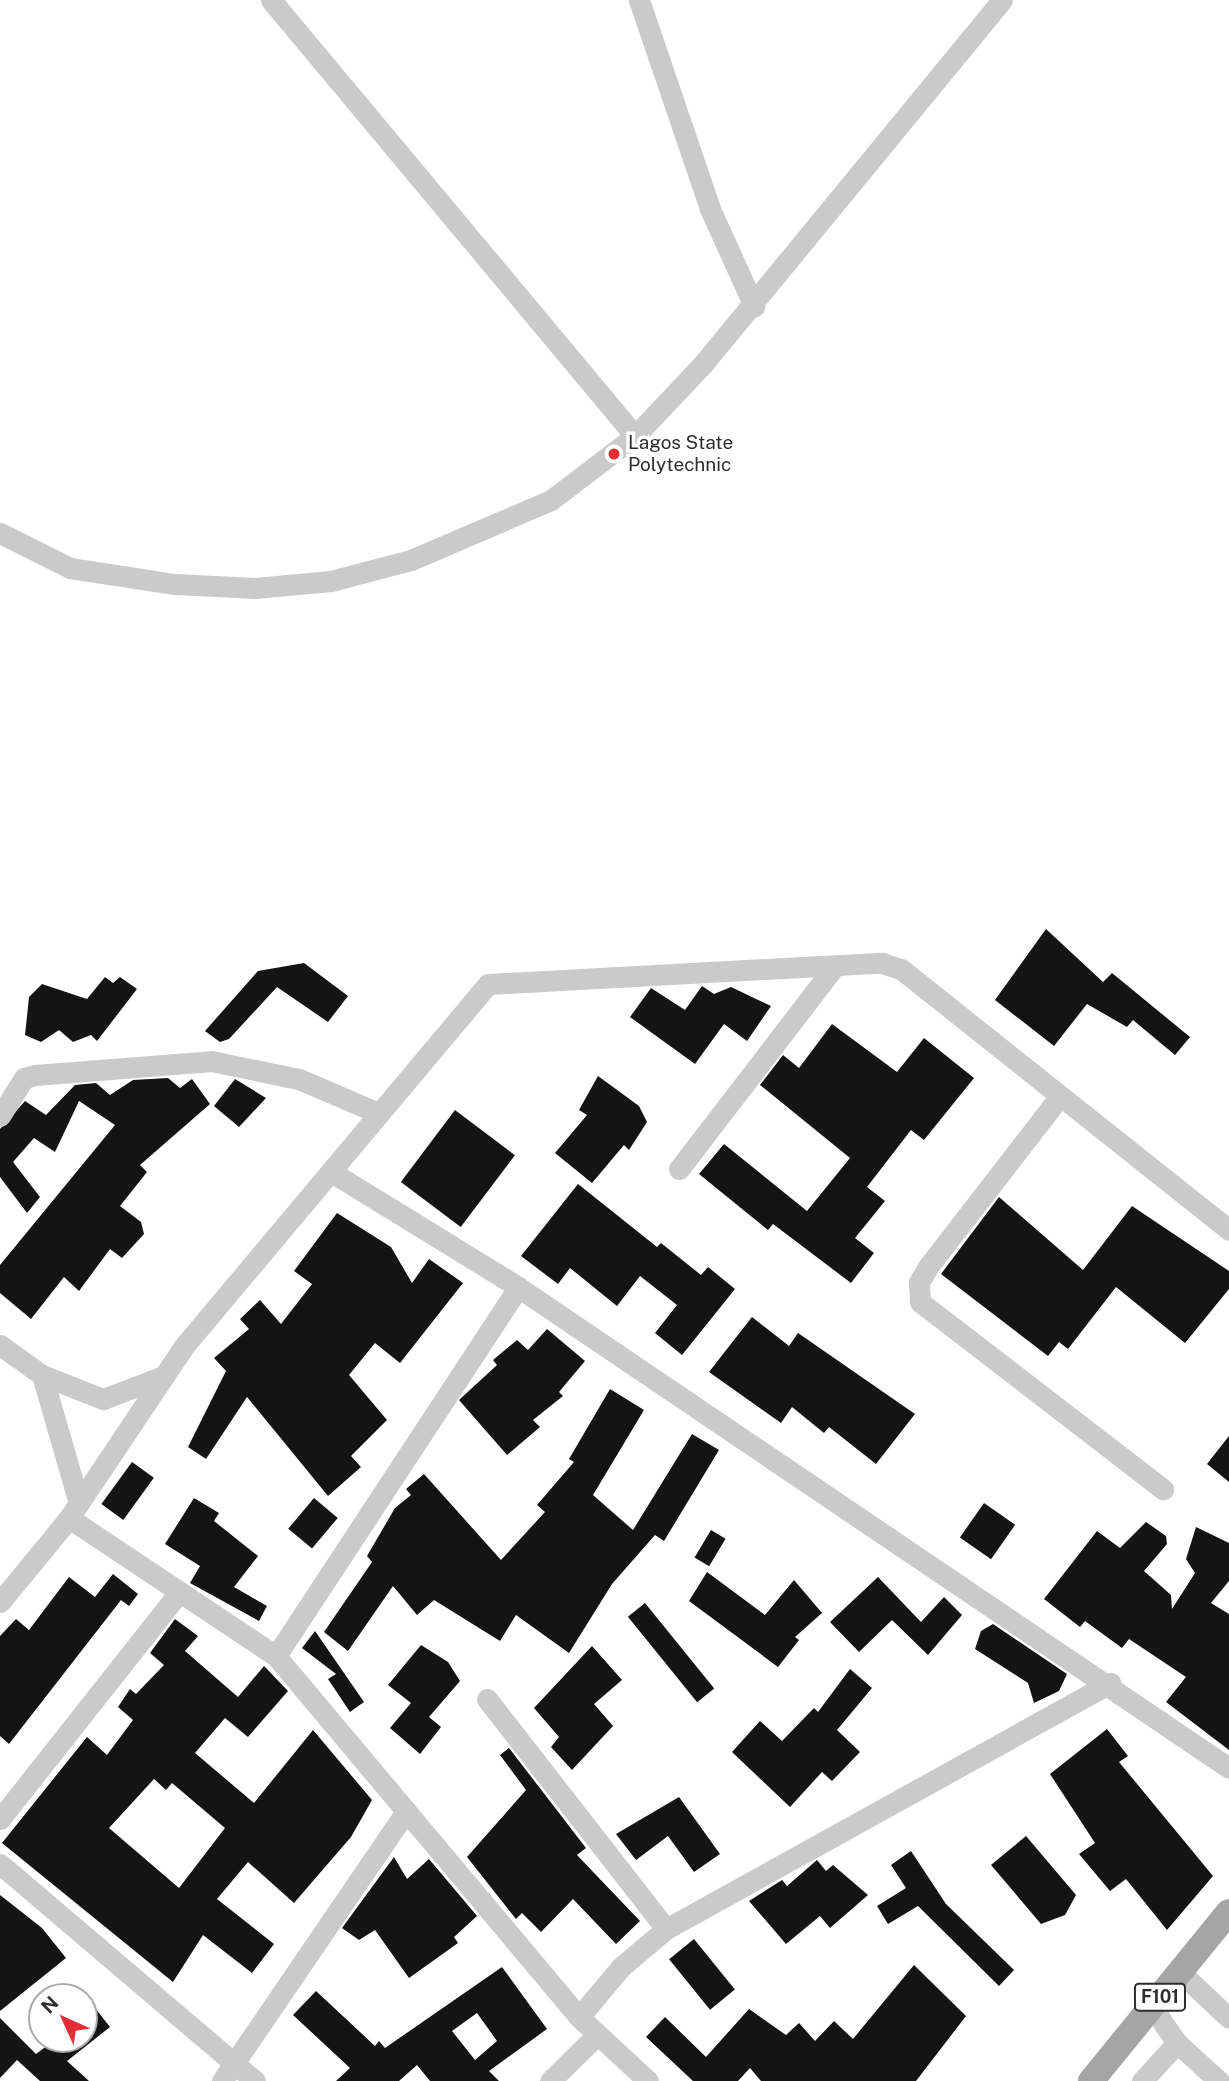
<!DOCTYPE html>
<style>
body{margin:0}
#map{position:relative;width:1229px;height:2081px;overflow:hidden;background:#fff;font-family:"Public Sans",sans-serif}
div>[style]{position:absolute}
.building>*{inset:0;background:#141414;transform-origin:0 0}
.minor>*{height:21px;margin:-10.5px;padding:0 10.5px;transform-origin:10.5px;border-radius:10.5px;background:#cacaca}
.major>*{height:26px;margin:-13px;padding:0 13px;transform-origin:13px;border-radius:13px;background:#a5a5a5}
.dots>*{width:19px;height:19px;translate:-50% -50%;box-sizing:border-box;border:4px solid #fff;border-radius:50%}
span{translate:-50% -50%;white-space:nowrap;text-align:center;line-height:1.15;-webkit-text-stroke:7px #fff;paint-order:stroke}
.shield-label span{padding:2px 5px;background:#fff;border:2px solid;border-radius:5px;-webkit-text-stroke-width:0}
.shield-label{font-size:18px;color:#2d2d2d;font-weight:700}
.poi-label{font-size:19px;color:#2d2d2d}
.left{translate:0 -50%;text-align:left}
.north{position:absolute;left:28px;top:1983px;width:70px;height:70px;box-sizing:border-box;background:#fff;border:2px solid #ababab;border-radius:50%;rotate:315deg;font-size:19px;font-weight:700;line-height:28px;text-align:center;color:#2d2d2d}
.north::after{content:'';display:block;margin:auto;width:24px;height:32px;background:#e52e36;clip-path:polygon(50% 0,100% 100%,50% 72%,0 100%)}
</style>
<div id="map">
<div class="building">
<i style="clip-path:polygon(1046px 929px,1103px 982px,1112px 973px,1190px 1037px,1175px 1055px,1133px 1020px,1127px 1027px,1087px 1004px,1054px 1046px,995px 1000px)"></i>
<i style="clip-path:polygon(304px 963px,348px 996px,328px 1022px,277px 987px,229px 1039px,220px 1042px,205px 1031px,258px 971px)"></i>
<i style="clip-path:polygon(105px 977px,113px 983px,120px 977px,137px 989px,97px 1041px,91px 1035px,73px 1042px,59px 1030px,41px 1042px,25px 1035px,29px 997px,42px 984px,87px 999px)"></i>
<i style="clip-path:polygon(702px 986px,714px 994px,731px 987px,771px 1006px,747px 1041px,724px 1024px,695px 1064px,630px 1017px,651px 988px,685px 1010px)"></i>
<i style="clip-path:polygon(832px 1024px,897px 1072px,924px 1038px,974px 1078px,924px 1140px,911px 1130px,867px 1187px,885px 1201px,855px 1238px,874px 1253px,851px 1283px,773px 1224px,768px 1230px,699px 1174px,724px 1144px,807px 1211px,850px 1158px,760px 1085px,783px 1055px,799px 1068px)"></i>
<i style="clip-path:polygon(598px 1076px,639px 1106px,647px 1122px,629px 1150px,624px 1145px,592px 1183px,555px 1153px,587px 1115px,579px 1110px)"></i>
<i style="clip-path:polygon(168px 1078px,180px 1088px,192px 1079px,210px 1104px,140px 1165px,147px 1172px,120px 1206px,141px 1222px,144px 1234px,122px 1258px,110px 1249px,79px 1291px,64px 1277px,31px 1319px,0 1293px,0 1265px,115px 1125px,79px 1101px,55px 1152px,34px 1138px,13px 1162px,40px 1197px,27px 1213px,0 1177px,0 1129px,25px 1101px,46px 1115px,75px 1085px,96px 1083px,110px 1095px,133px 1080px)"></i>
<i style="clip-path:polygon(235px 1079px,266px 1098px,239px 1127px,214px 1106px)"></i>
<i style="left:455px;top:1110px;width:75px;height:90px;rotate:37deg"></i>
<i style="clip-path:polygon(578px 1184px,657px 1247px,661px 1243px,701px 1275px,708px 1267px,735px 1289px,682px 1355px,655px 1333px,677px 1305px,640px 1276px,617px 1306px,570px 1268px,558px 1284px,521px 1256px)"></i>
<i style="clip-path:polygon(999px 1197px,1083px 1270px,1132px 1206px,1229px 1271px,1229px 1289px,1185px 1343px,1116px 1287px,1068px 1349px,1059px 1342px,1048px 1356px,941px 1274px)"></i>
<i style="clip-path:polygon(337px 1213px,391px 1247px,412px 1283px,429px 1259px,463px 1283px,400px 1363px,375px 1343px,349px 1375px,387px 1420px,351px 1456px,361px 1467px,328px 1496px,247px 1397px,206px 1459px,188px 1447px,226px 1371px,214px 1358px,249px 1329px,240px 1319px,260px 1300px,281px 1324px,312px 1284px,294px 1271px)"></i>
<i style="clip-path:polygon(752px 1317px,789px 1346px,798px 1333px,915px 1414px,876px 1464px,829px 1427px,824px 1433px,792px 1407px,781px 1423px,709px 1372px)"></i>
<i style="clip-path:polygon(547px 1329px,585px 1361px,559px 1392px,563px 1396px,533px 1420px,540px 1427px,507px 1455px,459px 1400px,497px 1365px,493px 1360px,517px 1340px,528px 1350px)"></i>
<i style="clip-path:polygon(610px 1389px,644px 1410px,593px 1495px,633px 1530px,692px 1434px,719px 1450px,664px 1541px,655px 1535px,612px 1584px,569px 1653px,516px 1615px,500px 1641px,434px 1600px,417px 1615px,393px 1586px,348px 1651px,324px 1632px,372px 1562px,367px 1556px,395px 1508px,411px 1495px,406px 1489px,424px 1474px,501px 1560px,545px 1512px,537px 1505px,574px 1462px,569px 1459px)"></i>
<i style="clip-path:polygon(1229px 1436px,1229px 1482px,1207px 1464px)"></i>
<i style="left:132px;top:1462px;width:27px;height:52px;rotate:36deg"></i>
<i style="clip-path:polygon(194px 1498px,219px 1513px,214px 1521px,258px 1556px,234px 1587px,267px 1606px,259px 1621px,190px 1583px,200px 1566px,165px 1544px)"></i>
<i style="left:314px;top:1498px;width:31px;height:40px;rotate:40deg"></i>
<i style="left:984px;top:1503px;width:38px;height:42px;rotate:35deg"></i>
<i style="clip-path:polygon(1146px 1522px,1166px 1536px,1167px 1544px,1144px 1571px,1171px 1595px,1172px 1609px,1195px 1573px,1186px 1559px,1196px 1527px,1229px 1543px,1229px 1581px,1211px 1603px,1229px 1614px,1229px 1750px,1166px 1702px,1186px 1677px,1129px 1639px,1122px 1648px,1085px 1621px,1080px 1627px,1044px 1599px,1097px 1531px,1120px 1548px)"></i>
<i style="left:711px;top:1530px;width:17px;height:32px;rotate:31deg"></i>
<i style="clip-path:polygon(707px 1572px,765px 1615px,794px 1580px,822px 1613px,795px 1637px,799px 1640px,778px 1667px,689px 1601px)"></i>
<i style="clip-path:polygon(113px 1574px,138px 1594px,129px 1606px,121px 1600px,9px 1744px,0 1736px,0 1636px,16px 1619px,29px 1630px,69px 1577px,95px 1597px)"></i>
<i style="clip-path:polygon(878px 1577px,921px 1622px,944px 1597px,962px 1615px,928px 1655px,892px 1620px,859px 1652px,830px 1622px)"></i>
<i style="left:645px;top:1603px;width:110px;height:22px;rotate:51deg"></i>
<i style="clip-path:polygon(evenodd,175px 1619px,198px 1636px,185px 1651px,238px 1697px,264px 1666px,288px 1691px,248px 1737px,225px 1718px,195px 1753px,254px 1803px,313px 1730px,372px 1800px,351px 1837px,294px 1903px,248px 1862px,217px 1899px,274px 1944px,252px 1973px,203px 1935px,173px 1982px,2px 1843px,87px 1737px,107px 1755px,133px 1720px,118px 1707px,130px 1689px,136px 1694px,164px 1665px,150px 1653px,175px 1619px,154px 1779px,166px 1790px,172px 1783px,225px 1828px,179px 1888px,109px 1828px,154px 1779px)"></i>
<i style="clip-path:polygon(993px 1624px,1067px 1674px,1059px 1691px,1034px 1703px,1028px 1683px,975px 1649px,981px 1631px)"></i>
<i style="clip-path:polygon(315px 1631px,364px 1702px,350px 1712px,328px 1679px,336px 1674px,302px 1648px)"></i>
<i style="clip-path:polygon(421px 1645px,448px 1662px,460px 1681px,429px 1717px,441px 1727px,420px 1754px,390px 1728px,411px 1703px,388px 1685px)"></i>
<i style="clip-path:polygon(592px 1646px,622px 1680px,594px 1704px,613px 1726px,572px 1770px,551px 1747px,559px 1737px,534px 1708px)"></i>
<i style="clip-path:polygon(850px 1669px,872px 1688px,837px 1730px,860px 1752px,832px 1781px,822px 1772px,790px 1807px,732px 1752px,760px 1721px,782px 1741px,814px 1708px,818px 1712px)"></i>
<i style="clip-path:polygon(1107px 1729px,1128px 1756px,1119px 1762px,1213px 1876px,1167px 1930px,1126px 1879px,1110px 1891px,1079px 1854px,1095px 1843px,1050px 1774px)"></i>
<i style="clip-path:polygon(509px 1748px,586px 1848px,577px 1855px,640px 1921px,616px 1944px,573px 1899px,541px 1932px,522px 1913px,516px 1919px,467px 1857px,526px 1790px,500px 1755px)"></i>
<i style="clip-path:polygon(679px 1797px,720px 1854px,694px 1872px,668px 1836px,636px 1860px,616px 1834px)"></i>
<i style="clip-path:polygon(1026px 1836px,1076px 1895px,1065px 1915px,1041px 1924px,991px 1865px)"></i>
<i style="clip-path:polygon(911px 1851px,946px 1904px,1014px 1970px,999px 1986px,918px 1906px,888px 1924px,877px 1906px,906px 1888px,891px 1865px)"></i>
<i style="clip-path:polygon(394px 1857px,407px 1879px,429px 1859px,477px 1916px,454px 1937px,458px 1943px,409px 1978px,375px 1930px,359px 1940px,342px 1928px)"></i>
<i style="clip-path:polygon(817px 1860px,826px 1871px,833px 1865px,868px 1895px,830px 1928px,820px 1916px,786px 1944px,749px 1901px,782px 1880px,787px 1886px)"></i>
<i style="clip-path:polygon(0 1895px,42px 1928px,66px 1958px,0 2011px)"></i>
<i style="left:694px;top:1939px;width:65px;height:32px;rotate:51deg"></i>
<i style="clip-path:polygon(914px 1965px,966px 2016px,916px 2081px,761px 2081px,750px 2068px,738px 2081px,693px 2081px,646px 2037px,665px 2017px,706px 2057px,749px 2009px,786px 2035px,799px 2023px,815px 2041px,834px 2021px,853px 2039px)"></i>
<i style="clip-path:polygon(evenodd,502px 1967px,547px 2029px,489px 2071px,499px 2081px,430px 2081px,417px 2065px,399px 2081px,336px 2081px,350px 2068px,293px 2015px,316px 1991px,375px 2046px,379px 2041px,385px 2048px,502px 1967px,477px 2013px,497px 2041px,475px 2060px,452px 2031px,477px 2013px)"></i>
<i style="clip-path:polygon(95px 2008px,110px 2027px,67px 2061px,89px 2081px,40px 2081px,17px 2060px,0 2078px,0 2018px,36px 2054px,56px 2039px,84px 2039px,84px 2017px)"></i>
</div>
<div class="minor">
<i style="left:271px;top:0;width:568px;rotate:50.14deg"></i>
<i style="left:639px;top:0;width:221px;rotate:71.2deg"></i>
<i style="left:710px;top:209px;width:107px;rotate:65.6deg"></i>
<i style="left:0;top:533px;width:78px;rotate:26.6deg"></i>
<i style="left:70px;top:568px;width:106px;rotate:8.7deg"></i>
<i style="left:175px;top:584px;width:80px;rotate:2.9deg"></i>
<i style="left:255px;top:588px;width:76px;rotate:-5.3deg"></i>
<i style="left:331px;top:581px;width:83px;rotate:-14.7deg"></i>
<i style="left:411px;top:560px;width:152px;rotate:-23.2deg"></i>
<i style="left:551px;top:500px;width:106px;rotate:-37.3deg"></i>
<i style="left:635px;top:436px;width:99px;rotate:-46.6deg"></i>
<i style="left:703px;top:364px;width:471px;rotate:-50.6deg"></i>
<i style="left:1060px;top:1096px;width:216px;rotate:127.7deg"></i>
<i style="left:928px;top:1267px;width:17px;rotate:121deg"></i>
<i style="left:919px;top:1282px;width:20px;rotate:87deg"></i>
<i style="left:920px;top:1302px;width:307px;rotate:37.6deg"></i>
<i style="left:0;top:1116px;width:45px;rotate:-57.7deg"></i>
<i style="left:24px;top:1078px;width:11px;rotate:-15deg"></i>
<i style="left:35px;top:1075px;width:177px;rotate:-4.5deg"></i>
<i style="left:211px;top:1061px;width:90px;rotate:11.6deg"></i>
<i style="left:299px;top:1079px;width:84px;rotate:23.2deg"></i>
<i style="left:679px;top:1169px;width:255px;rotate:-52.5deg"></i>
<i style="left:333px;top:1173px;width:217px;rotate:31.6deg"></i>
<i style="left:518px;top:1287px;width:858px;rotate:34.08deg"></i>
<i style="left:0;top:1345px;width:52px;rotate:35.5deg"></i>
<i style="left:42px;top:1375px;width:133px;rotate:73.9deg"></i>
<i style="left:42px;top:1375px;width:66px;rotate:21.5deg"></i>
<i style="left:103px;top:1399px;width:62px;rotate:-20.8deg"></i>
<i style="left:69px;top:1518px;width:249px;rotate:33.7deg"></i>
<i style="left:276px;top:1656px;width:471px;rotate:50deg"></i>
<i style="left:579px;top:2017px;width:94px;rotate:42.8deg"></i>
<i style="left:0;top:1602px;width:109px;rotate:-50.6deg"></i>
<i style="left:69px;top:1518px;width:208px;rotate:-56.2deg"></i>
<i style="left:185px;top:1345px;width:471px;rotate:-50deg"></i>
<i style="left:488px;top:984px;width:395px;rotate:-3.1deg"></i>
<i style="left:882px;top:963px;width:20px;rotate:18deg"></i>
<i style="left:901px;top:969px;width:419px;rotate:38.5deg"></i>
<i style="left:276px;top:1656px;width:441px;rotate:-56.7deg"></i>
<i style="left:487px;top:1699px;width:291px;rotate:52.1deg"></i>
<i style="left:0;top:1819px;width:290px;rotate:-51.7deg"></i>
<i style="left:0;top:1864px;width:335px;rotate:40.4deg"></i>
<i style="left:1180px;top:1972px;width:67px;rotate:43.2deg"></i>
<i style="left:1152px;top:2007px;width:44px;rotate:55.2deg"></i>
<i style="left:1177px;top:2043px;width:57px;rotate:42.1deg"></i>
<i style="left:579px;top:2017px;width:65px;rotate:-50deg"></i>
<i style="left:621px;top:1967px;width:59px;rotate:-40.2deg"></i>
<i style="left:666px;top:1929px;width:508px;rotate:-28.99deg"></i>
<i style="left:222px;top:2081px;width:327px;rotate:-55.7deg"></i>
<i style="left:550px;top:2081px;width:64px;rotate:-44.4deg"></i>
<i style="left:1142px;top:2081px;width:52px;rotate:-47.4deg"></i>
</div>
<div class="major">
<i style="left:1091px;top:2081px;width:218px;rotate:-50.8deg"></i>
</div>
<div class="dots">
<i style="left:614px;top:454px;background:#e52e36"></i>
</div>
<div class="shield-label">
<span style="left:1160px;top:1997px">F101</span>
</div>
<div class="poi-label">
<span class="left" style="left:628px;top:454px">Lagos State<br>Polytechnic</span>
</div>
<div class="north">N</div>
</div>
